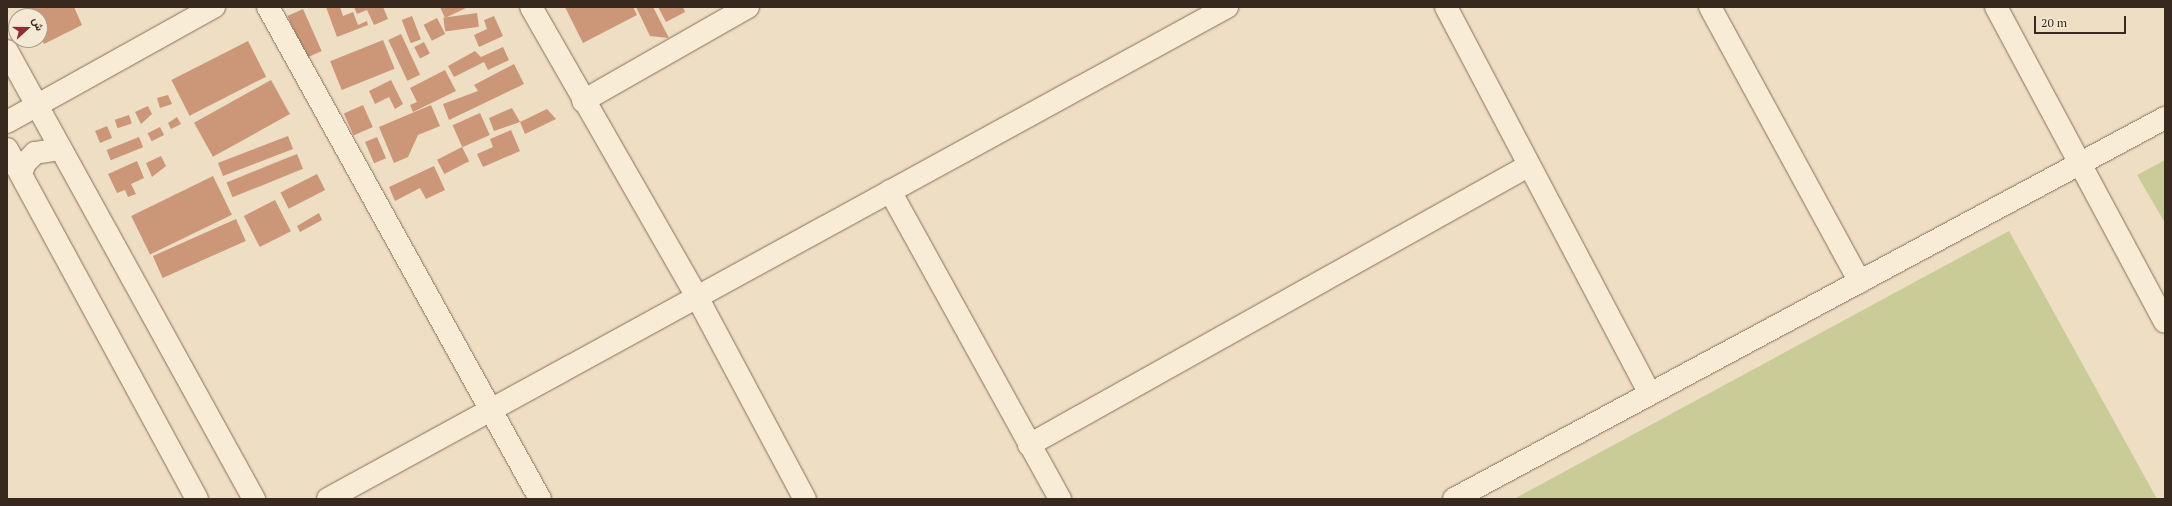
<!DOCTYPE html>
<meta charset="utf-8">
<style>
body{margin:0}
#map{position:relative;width:2172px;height:506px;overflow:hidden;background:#eedec3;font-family:"PT Serif",Vazirmatn,serif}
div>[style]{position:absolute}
.green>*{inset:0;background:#c9cc97}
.building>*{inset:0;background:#cc9679;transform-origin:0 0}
.roads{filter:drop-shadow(0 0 1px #88705a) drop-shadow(0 0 1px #88705a)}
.street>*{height:22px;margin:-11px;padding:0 11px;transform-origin:11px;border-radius:11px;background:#f9ecd7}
.secondary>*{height:22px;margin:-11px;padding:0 11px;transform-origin:11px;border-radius:11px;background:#f9ecd7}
span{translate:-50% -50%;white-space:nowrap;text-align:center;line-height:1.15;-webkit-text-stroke:3px #f5e9d3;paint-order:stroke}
.frame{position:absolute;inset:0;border:8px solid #38291e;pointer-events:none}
.north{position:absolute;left:8px;top:8px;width:40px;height:40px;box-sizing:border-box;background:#f5e9d3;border:1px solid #a99c8b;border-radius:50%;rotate:69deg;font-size:11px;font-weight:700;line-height:16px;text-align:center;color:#38291e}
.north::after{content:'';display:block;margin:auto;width:14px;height:18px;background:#972a32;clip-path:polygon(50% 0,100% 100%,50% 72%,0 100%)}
.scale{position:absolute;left:2034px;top:16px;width:92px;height:18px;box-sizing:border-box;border:2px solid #38291e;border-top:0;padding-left:5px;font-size:12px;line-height:14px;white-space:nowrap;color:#38291e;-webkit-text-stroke:3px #f5e9d3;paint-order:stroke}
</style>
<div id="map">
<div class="green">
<i style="clip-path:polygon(2165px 160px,2165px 223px,2137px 175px)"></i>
<i style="clip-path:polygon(2009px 231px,2157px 499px,1514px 499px)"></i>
</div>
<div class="building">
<i style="clip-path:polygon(26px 7px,74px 7px,82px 25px,44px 44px,40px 35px,40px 16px,31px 16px)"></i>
<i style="clip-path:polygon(326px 7px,340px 7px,343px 16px,353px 12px,358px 25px,367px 21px,368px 25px,337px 37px)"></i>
<i style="clip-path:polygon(354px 7px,383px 7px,388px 19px,374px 25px,367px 10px,357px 14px)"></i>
<i style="clip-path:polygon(440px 7px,468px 7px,445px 18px)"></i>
<i style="clip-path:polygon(565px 7px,633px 7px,637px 15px,583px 43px)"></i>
<i style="clip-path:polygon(636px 7px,653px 7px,669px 38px,650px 36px)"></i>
<i style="clip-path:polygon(658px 7px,683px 7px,685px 12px,666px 22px)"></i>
<i style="left:303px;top:9px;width:46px;height:17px;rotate:66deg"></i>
<i style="left:477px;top:13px;width:14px;height:34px;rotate:82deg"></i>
<i style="left:412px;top:16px;width:25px;height:11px;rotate:69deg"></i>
<i style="clip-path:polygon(494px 16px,503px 36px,479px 47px,474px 35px,487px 29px,484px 20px)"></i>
<i style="left:437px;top:18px;width:18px;height:15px;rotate:63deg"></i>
<i style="left:401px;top:34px;width:45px;height:14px;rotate:65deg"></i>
<i style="left:383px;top:40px;width:31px;height:57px;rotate:68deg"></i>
<i style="left:248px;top:41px;width:40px;height:86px;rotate:63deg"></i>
<i style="left:424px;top:42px;width:13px;height:11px;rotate:63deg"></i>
<i style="clip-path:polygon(503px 47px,509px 60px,488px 70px,484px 62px,454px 77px,448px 66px,475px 51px,481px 57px)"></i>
<i style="clip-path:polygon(514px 64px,524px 84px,449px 120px,443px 104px,478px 91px,474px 85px)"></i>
<i style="clip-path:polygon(445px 70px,456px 91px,413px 112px,410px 105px,417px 102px,410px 88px)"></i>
<i style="left:271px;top:80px;width:39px;height:88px;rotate:61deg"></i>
<i style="clip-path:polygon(391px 80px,403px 104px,395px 109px,389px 97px,375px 104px,369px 91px)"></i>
<i style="clip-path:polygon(168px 95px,172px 104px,160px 108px,157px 98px)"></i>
<i style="left:363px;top:105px;width:24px;height:21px;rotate:66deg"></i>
<i style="clip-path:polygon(431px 105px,440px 126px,418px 135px,408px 157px,394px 163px,379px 127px)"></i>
<i style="clip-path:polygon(148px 106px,152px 114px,141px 124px,135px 112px)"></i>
<i style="clip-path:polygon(512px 108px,520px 122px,547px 109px,556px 119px,525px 134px,520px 122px,494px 131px,489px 118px)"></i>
<i style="left:480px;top:113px;width:24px;height:30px;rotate:66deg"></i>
<i style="left:129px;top:115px;width:9px;height:15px;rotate:72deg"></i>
<i style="clip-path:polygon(177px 117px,181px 124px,171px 129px,168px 123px)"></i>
<i style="left:107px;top:126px;width:13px;height:13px;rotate:67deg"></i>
<i style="left:160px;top:127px;width:9px;height:14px;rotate:63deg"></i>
<i style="clip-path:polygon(511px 130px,520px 151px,483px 167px,477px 154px,493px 147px,490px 139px)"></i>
<i style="left:288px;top:136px;width:14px;height:75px;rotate:69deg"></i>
<i style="left:139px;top:137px;width:11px;height:35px;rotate:68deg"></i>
<i style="left:377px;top:137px;width:23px;height:13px;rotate:67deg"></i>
<i style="left:462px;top:147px;width:16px;height:28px;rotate:63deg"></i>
<i style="left:297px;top:154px;width:16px;height:76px;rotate:68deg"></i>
<i style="clip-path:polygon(161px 156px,166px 166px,152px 177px,146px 163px)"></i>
<i style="clip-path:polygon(137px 161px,144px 178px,131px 184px,136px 194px,128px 197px,125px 190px,117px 193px,108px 174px)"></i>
<i style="clip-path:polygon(434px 166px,445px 190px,426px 199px,420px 188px,395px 201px,389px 187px)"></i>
<i style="left:317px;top:174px;width:18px;height:41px;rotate:63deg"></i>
<i style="left:213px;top:176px;width:43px;height:91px;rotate:64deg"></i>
<i style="left:275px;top:200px;width:35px;height:35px;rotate:63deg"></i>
<i style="clip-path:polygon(319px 213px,322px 220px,300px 232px,297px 226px)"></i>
<i style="left:236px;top:219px;width:24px;height:91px;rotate:66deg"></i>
</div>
<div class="roads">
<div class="street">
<i style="left:268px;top:7px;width:562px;rotate:61.06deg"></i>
<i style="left:531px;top:7px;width:334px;rotate:60.2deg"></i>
<i style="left:697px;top:297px;width:229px;rotate:61.9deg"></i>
<i style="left:1446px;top:7px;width:437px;rotate:62.2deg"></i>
<i style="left:1710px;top:7px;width:313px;rotate:61.4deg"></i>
<i style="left:1996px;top:7px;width:357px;rotate:61.8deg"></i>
<i style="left:583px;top:101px;width:190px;rotate:-29.7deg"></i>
<i style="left:7px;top:122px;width:237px;rotate:-29.1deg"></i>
<i style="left:890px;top:191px;width:352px;rotate:61.1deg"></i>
<i style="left:1029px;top:445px;width:572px;rotate:-29.21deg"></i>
<i style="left:328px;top:499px;width:1025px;rotate:-28.69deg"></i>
<i style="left:1454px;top:499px;width:807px;rotate:-28.19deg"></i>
</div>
<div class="secondary">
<i style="left:7px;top:51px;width:512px;rotate:61.13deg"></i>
<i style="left:7px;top:149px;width:398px;rotate:61.5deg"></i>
<i style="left:21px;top:174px;width:12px;rotate:-70deg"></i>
<i style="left:25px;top:163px;width:14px;rotate:-45deg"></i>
<i style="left:35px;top:153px;width:26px;rotate:-9deg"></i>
</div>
</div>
<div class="frame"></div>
<div class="north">ش</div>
<div class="scale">20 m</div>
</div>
